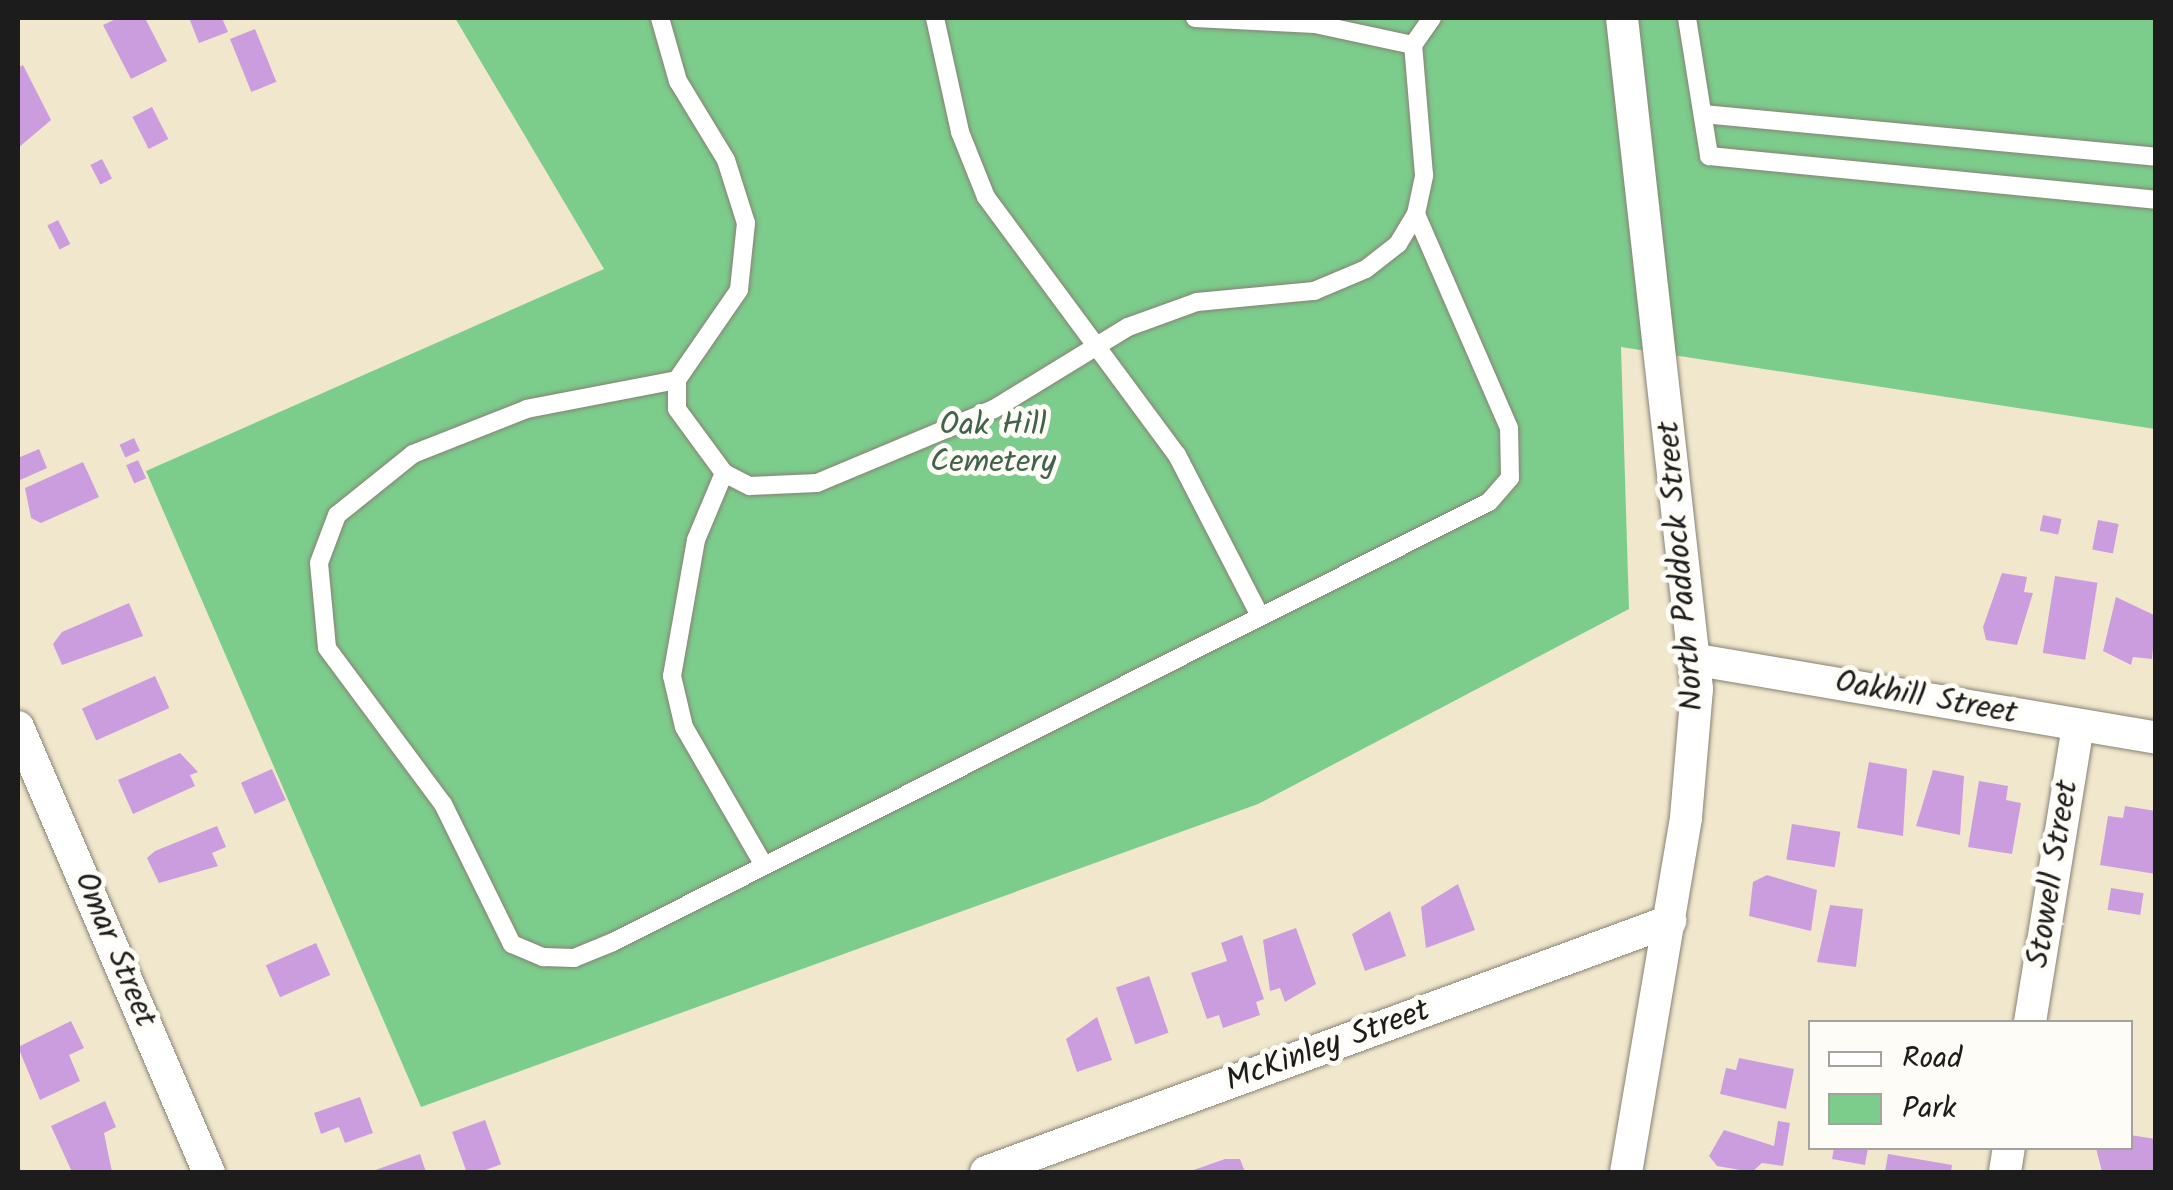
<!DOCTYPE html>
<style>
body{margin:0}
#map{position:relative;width:2173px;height:1190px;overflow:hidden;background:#f1e7cd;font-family:Kalam,sans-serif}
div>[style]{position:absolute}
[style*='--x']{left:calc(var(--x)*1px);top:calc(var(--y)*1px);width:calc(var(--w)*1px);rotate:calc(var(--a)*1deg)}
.green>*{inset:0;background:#7ccc8c}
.building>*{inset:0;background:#cc9dde;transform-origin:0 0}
.roads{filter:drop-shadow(0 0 2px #868274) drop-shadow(0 0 2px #868274)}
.service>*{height:18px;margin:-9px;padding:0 9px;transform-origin:9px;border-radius:9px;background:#fff}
.minor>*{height:32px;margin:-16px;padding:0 16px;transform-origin:16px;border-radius:16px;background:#fff}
span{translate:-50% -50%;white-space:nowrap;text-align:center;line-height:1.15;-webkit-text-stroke:10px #fdfcf7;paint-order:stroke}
.park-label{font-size:32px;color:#426249}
.street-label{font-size:32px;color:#1c1c1c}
.frame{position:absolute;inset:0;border:20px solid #1c1c1c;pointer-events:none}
.legend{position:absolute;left:1808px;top:1020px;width:325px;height:130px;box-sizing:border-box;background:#fdfcf7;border:2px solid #a3a29f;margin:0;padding:12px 18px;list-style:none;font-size:30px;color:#1c1c1c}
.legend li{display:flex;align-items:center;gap:20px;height:50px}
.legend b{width:50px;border:2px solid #a3a29f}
</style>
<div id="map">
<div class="green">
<i style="clip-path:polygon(455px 18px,2155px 18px,2155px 429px,1621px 347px,1629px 609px,1258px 804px,421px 1107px,146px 471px,604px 269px)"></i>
</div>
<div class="building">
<i style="clip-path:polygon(118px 18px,145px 18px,167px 61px,131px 79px,103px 25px)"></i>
<i style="clip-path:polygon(189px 18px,222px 18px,228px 32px,199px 43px)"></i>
<i style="left:255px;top:29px;width:57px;height:27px;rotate:68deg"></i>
<i style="clip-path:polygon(23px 65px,51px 120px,18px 148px,18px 68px)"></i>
<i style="left:152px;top:107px;width:36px;height:22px;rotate:63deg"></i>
<i style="left:102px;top:159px;width:22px;height:13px;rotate:63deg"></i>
<i style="left:58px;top:220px;width:27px;height:12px;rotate:63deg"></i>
<i style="left:134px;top:438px;width:14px;height:16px;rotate:65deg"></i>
<i style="clip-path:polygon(39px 449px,47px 468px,18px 481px,18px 458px)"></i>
<i style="left:138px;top:460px;width:20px;height:13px;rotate:66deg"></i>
<i style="clip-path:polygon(83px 462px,99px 497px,41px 523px,31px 518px,25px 488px)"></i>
<i style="left:2043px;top:515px;width:19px;height:16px;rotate:12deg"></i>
<i style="left:2098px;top:520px;width:21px;height:30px;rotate:11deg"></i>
<i style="clip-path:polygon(2002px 573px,2027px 577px,2024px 592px,2033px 593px,2017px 645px,1986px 640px,1983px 627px)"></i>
<i style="left:2055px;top:576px;width:43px;height:78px;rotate:9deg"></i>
<i style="clip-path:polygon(2116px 597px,2156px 616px,2152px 659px,2133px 657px,2131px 665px,2103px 651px)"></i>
<i style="clip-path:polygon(129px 603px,143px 636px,62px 665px,53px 644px,62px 632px)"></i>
<i style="left:155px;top:676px;width:35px;height:80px;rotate:66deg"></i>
<i style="clip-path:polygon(180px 753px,198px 772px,190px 775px,195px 786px,133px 814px,118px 780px)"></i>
<i style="clip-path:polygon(1869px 762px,1907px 769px,1903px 836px,1857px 828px)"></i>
<i style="left:272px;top:769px;width:34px;height:34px;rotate:66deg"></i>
<i style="clip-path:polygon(1933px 770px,1964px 776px,1960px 835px,1916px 826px)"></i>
<i style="clip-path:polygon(1979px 781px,2008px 786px,2006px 800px,2021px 803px,2012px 854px,1968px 847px)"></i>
<i style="clip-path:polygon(2125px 806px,2156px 811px,2156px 874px,2100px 865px,2108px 816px,2123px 818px)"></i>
<i style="left:1792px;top:824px;width:49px;height:36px;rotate:9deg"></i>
<i style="clip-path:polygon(217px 826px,226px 847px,212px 853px,218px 866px,159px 883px,147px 858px,155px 851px)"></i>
<i style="clip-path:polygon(1767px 875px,1817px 890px,1811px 931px,1749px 916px,1753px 882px)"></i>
<i style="clip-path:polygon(1458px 884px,1475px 930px,1426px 948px,1421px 907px)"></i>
<i style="left:2111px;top:888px;width:33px;height:22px;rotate:9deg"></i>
<i style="clip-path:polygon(1830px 905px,1863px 909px,1856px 967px,1817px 962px)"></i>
<i style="clip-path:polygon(1390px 911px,1406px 956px,1365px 971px,1352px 934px)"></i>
<i style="clip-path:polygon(1296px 928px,1316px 984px,1285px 1002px,1280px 988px,1270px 991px,1263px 940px)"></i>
<i style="clip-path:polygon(1242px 935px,1264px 999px,1256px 1002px,1260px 1015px,1223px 1028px,1219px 1015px,1207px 1019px,1191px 973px,1227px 961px,1221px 943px)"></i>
<i style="left:316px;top:943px;width:35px;height:55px;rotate:66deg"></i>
<i style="left:1149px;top:976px;width:60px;height:35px;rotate:71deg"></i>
<i style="clip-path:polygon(1097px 1017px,1112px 1060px,1077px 1072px,1066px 1039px)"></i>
<i style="clip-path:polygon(71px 1021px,84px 1048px,69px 1055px,80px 1081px,40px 1100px,18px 1047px)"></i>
<i style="clip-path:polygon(1739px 1058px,1794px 1069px,1786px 1109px,1720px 1094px,1726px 1068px,1736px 1070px)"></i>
<i style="clip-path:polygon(360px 1097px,373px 1133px,345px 1143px,339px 1127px,321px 1134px,314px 1113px)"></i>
<i style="clip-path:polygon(105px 1101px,116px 1127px,104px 1133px,112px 1172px,72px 1172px,51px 1126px)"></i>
<i style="left:485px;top:1120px;width:47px;height:35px;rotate:70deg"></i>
<i style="clip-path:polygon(1778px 1121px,1790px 1123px,1783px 1166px,1762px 1163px,1752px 1172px,1717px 1166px,1709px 1156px,1724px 1130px,1774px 1146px)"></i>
<i style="clip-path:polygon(2130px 1135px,2156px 1139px,2156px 1172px,2102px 1172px,2096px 1148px,2130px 1148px)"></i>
<i style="clip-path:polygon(1834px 1148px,1868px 1148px,1865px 1165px,1832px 1159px)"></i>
<i style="clip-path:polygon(420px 1154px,426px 1172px,370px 1172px)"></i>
<i style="clip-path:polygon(1888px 1154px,1952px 1165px,1951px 1172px,1885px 1172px)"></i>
<i style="clip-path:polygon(1225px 1159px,1240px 1159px,1245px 1172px,1188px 1172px)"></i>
</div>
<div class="roads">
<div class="service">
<i style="--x:660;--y:18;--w:66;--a:74.1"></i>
<i style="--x:678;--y:81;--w:92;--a:58.7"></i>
<i style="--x:726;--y:160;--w:66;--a:72.4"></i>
<i style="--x:746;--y:223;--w:67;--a:96"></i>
<i style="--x:739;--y:290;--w:109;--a:124.6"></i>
<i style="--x:677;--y:380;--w:29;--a:90"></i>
<i style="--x:677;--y:409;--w:79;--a:53.7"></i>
<i style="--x:724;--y:473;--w:29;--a:27"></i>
<i style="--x:750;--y:486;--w:67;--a:-2.6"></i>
<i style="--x:817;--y:483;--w:192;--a:-22.7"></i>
<i style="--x:994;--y:409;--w:157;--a:-31.5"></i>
<i style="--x:1128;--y:327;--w:73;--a:-19.9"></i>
<i style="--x:1197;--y:302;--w:118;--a:-5.4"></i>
<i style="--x:1314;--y:291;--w:56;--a:-22.9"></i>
<i style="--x:1366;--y:269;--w:41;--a:-38"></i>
<i style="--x:1398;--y:244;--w:35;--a:-59"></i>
<i style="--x:1416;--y:214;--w:40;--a:-78"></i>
<i style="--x:1424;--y:175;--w:130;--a:-94.8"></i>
<i style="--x:1413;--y:45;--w:33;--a:-55"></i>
<i style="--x:935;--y:18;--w:117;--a:77.6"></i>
<i style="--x:960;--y:132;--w:70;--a:68.2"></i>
<i style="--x:986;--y:197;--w:321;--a:53.5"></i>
<i style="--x:1177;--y:455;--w:181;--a:62.7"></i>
<i style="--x:1195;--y:18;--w:120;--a:2.9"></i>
<i style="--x:1315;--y:24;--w:100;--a:12.1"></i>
<i style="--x:1687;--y:18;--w:140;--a:80.9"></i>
<i style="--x:1709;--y:156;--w:449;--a:5.6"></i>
<i style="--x:1703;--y:114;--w:455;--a:5.4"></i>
<i style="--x:677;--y:380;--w:153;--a:169.1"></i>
<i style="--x:527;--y:409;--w:123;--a:158.5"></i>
<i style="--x:413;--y:454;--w:97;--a:141.2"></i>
<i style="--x:337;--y:515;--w:51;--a:110.6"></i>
<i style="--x:319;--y:563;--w:85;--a:84.6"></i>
<i style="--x:327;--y:648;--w:194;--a:53.4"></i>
<i style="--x:443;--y:804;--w:156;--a:63.8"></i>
<i style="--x:512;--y:944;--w:34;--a:23"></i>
<i style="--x:543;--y:957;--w:31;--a:2"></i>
<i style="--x:574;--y:958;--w:42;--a:-22.3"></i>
<i style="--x:613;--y:942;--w:980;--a:-26.67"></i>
<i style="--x:1489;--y:502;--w:32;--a:-49"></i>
<i style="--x:1510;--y:478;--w:50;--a:-91.1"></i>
<i style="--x:1509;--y:428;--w:233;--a:-113.5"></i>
<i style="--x:724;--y:473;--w:73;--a:112.7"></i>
<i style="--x:696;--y:540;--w:138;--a:100"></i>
<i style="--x:672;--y:676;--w:52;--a:76.8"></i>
<i style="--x:684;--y:727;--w:156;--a:60"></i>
</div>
<div class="minor">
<i style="--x:1622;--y:18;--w:675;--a:83.62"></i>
<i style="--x:1697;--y:689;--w:129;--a:94.9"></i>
<i style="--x:1686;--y:818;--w:359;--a:99.6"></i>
<i style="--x:1697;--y:660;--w:466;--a:9.6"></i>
<i style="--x:18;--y:727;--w:484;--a:66.8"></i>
<i style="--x:2030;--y:1022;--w:301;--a:-80.8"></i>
<i style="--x:986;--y:1172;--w:729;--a:-20.15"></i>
<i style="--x:2005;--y:1172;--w:24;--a:-81"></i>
</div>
</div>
<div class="park-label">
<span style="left:993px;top:445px">Oak Hill<br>Cemetery</span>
</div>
<div class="street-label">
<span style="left:1682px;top:566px;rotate:-95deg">North Paddock Street</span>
<span style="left:1926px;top:699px;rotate:10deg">Oakhill Street</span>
<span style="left:2054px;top:874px;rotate:-81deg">Stowell Street</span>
<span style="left:114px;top:950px;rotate:67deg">Omar Street</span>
<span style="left:1328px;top:1047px;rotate:-20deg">McKinley Street</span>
</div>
<div class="frame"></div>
<ul class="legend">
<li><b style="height:12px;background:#fff"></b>Road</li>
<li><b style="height:28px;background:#7ccc8c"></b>Park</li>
</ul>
</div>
